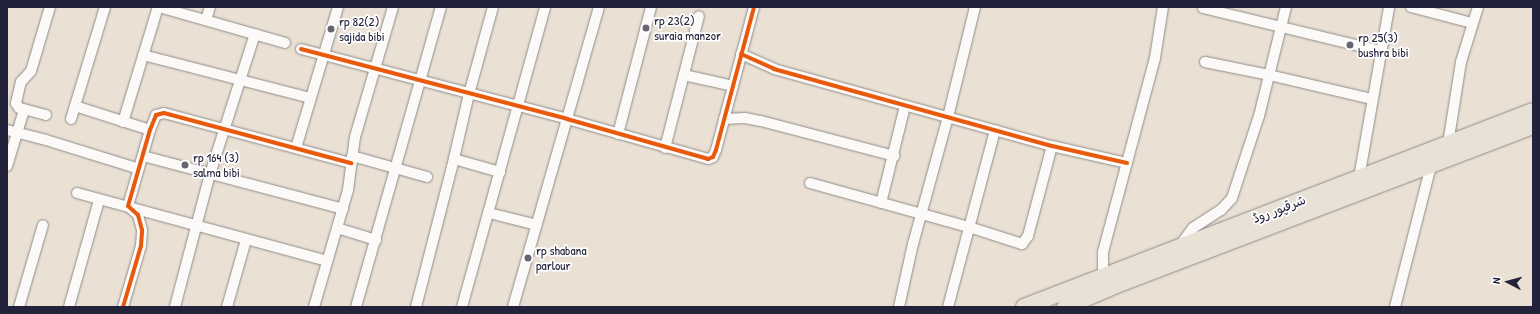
<!DOCTYPE html>
<meta charset="utf-8">
<style>
body{margin:0}
#map{position:relative;width:1540px;height:314px;overflow:hidden;background:#eae1d4;font-family:"Patrick Hand","Playpen Sans Arabic",sans-serif}
div>[style]{position:absolute}
[style*='--x']{left:calc(var(--x)*1px);top:calc(var(--y)*1px);width:calc(var(--w)*1px);rotate:calc(var(--a)*1deg)}
.roads{filter:drop-shadow(0 0 1px #908b88) drop-shadow(0 0 1px #908b88)}
.street>*{height:10px;margin:-5px;padding:0 5px;transform-origin:5px;border-radius:5px;background:#fcfaf9}
.primary>*{height:16px;margin:-8px;padding:0 8px;transform-origin:8px;border-radius:8px;background:#e8e1d5}
.cycleway>*{height:4px;margin:-2px;padding:0 2px;transform-origin:2px;border-radius:2px;background:#e8590c}
.dots>*{width:11px;height:11px;translate:-50% -50%;box-sizing:border-box;border:2px solid #fff;border-radius:50%}
span{translate:-50% -50%;white-space:nowrap;text-align:center;line-height:1.15;-webkit-text-stroke:3.5px #fff;paint-order:stroke}
.poi-label{font-size:13px;color:#22223b}
.left{translate:0 -50%;text-align:left}
.street-label{font-size:13px;color:#22223b}
.frame{position:absolute;inset:0;border:8px solid #22223b;pointer-events:none}
.north{position:absolute;left:1488px;top:262px;width:40px;height:40px;-webkit-text-stroke:3px #fff;paint-order:stroke;rotate:276deg;font-size:11px;font-weight:700;line-height:16px;text-align:center;color:#22223b}
.north::after{content:'';display:block;margin:auto;width:14px;height:18px;background:#22223b;clip-path:polygon(50% 0,100% 100%,50% 72%,0 100%)}
</style>
<div id="map">
<div class="roads">
<div class="street">
<i style="--x:159;--y:7;--w:131;--a:15.9"></i>
<i style="--x:1411;--y:7;--w:63;--a:14.7"></i>
<i style="--x:1203;--y:8;--w:183;--a:13.6"></i>
<i style="--x:206;--y:20;--w:14;--a:-73"></i>
<i style="--x:301;--y:49;--w:275;--a:14.7"></i>
<i style="--x:567;--y:119;--w:147;--a:15.8"></i>
<i style="--x:708;--y:159;--w:5;--a:-22"></i>
<i style="--x:713;--y:157;--w:8;--a:-67"></i>
<i style="--x:716;--y:150;--w:148;--a:-75.1"></i>
<i style="--x:741;--y:54;--w:36;--a:24"></i>
<i style="--x:774;--y:69;--w:288;--a:15.5"></i>
<i style="--x:1052;--y:146;--w:77;--a:12.8"></i>
<i style="--x:143;--y:55;--w:173;--a:14.4"></i>
<i style="--x:1205;--y:62;--w:65;--a:11.5"></i>
<i style="--x:1269;--y:75;--w:106;--a:13.1"></i>
<i style="--x:684;--y:75;--w:50;--a:12.7"></i>
<i style="--x:75;--y:106;--w:79;--a:17.7"></i>
<i style="--x:46;--y:115;--w:28;--a:-165"></i>
<i style="--x:19;--y:108;--w:6;--a:-121"></i>
<i style="--x:16;--y:103;--w:22;--a:-77"></i>
<i style="--x:21;--y:82;--w:15;--a:-48"></i>
<i style="--x:31;--y:71;--w:67;--a:-73.5"></i>
<i style="--x:71;--y:119;--w:117;--a:-73.1"></i>
<i style="--x:724;--y:119;--w:21;--a:-3"></i>
<i style="--x:745;--y:118;--w:16;--a:11"></i>
<i style="--x:761;--y:121;--w:138;--a:14.7"></i>
<i style="--x:123;--y:122;--w:120;--a:-73.1"></i>
<i style="--x:7;--y:130;--w:40;--a:14.4"></i>
<i style="--x:46;--y:140;--w:97;--a:17.3"></i>
<i style="--x:618;--y:134;--w:131;--a:-75.4"></i>
<i style="--x:1448;--y:144;--w:83;--a:-81"></i>
<i style="--x:1461;--y:62;--w:58;--a:-72.8"></i>
<i style="--x:296;--y:148;--w:147;--a:-73.4"></i>
<i style="--x:665;--y:148;--w:136;--a:-75.6"></i>
<i style="--x:143;--y:156;--w:207;--a:14.8"></i>
<i style="--x:352;--y:156;--w:78;--a:15.6"></i>
<i style="--x:454;--y:159;--w:48;--a:15.8"></i>
<i style="--x:7;--y:166;--w:59;--a:-73.1"></i>
<i style="--x:1359;--y:178;--w:174;--a:-80"></i>
<i style="--x:810;--y:183;--w:165;--a:15.5"></i>
<i style="--x:969;--y:227;--w:56;--a:17.8"></i>
<i style="--x:1022;--y:244;--w:10;--a:-53"></i>
<i style="--x:1028;--y:236;--w:93;--a:-75.1"></i>
<i style="--x:77;--y:193;--w:259;--a:15.2"></i>
<i style="--x:881;--y:203;--w:100;--a:-76.1"></i>
<i style="--x:489;--y:213;--w:49;--a:14"></i>
<i style="--x:337;--y:228;--w:41;--a:17.1"></i>
<i style="--x:1179;--y:247;--w:24;--a:-54"></i>
<i style="--x:1193;--y:228;--w:33;--a:-33"></i>
<i style="--x:1221;--y:210;--w:16;--a:-47"></i>
<i style="--x:1232;--y:198;--w:86;--a:-71.8"></i>
<i style="--x:1259;--y:116;--w:112;--a:-76.1"></i>
<i style="--x:1103;--y:276;--w:24;--a:-90"></i>
<i style="--x:1103;--y:252;--w:201;--a:-75"></i>
<i style="--x:1155;--y:58;--w:52;--a:-81.1"></i>
<i style="--x:19;--y:307;--w:85;--a:-73.7"></i>
<i style="--x:69;--y:307;--w:111;--a:-74.3"></i>
<i style="--x:123;--y:307;--w:64;--a:-73.6"></i>
<i style="--x:141;--y:246;--w:16;--a:-86"></i>
<i style="--x:142;--y:230;--w:16;--a:-105"></i>
<i style="--x:138;--y:215;--w:13;--a:-138"></i>
<i style="--x:128;--y:206;--w:79;--a:-73.9"></i>
<i style="--x:150;--y:130;--w:16;--a:-68"></i>
<i style="--x:156;--y:115;--w:8;--a:-14"></i>
<i style="--x:164;--y:113;--w:194;--a:15"></i>
<i style="--x:175;--y:307;--w:138;--a:-75.3"></i>
<i style="--x:210;--y:174;--w:147;--a:-72.2"></i>
<i style="--x:227;--y:307;--w:70;--a:-74.2"></i>
<i style="--x:314;--y:307;--w:122;--a:-73.8"></i>
<i style="--x:348;--y:190;--w:53;--a:-82.5"></i>
<i style="--x:355;--y:137;--w:135;--a:-73.7"></i>
<i style="--x:356;--y:307;--w:312;--a:-74.2"></i>
<i style="--x:416;--y:307;--w:145;--a:-75.6"></i>
<i style="--x:452;--y:167;--w:75;--a:-76.9"></i>
<i style="--x:469;--y:94;--w:90;--a:-74.6"></i>
<i style="--x:462;--y:307;--w:311;--a:-74.5"></i>
<i style="--x:513;--y:307;--w:312;--a:-74"></i>
<i style="--x:899;--y:307;--w:65;--a:-77.5"></i>
<i style="--x:913;--y:244;--w:132;--a:-74.6"></i>
<i style="--x:948;--y:117;--w:113;--a:-76.2"></i>
<i style="--x:948;--y:307;--w:183;--a:-75.1"></i>
<i style="--x:1395;--y:307;--w:146;--a:-75.7"></i>
</div>
<div class="primary">
<i style="--x:1024;--y:307;--w:545;--a:-21.06"></i>
<i style="--x:1065;--y:307;--w:64;--a:-23"></i>
<i style="--x:1124;--y:282;--w:438;--a:-20.9"></i>
</div>
</div>
<div class="cycleway">
<i style="--x:301;--y:49;--w:275;--a:14.7"></i>
<i style="--x:567;--y:119;--w:147;--a:15.8"></i>
<i style="--x:708;--y:159;--w:5;--a:-22"></i>
<i style="--x:713;--y:157;--w:8;--a:-67"></i>
<i style="--x:716;--y:150;--w:148;--a:-75.1"></i>
<i style="--x:741;--y:54;--w:36;--a:24"></i>
<i style="--x:774;--y:69;--w:288;--a:15.5"></i>
<i style="--x:1052;--y:146;--w:77;--a:12.8"></i>
<i style="--x:123;--y:307;--w:64;--a:-73.6"></i>
<i style="--x:141;--y:246;--w:16;--a:-86"></i>
<i style="--x:142;--y:230;--w:16;--a:-105"></i>
<i style="--x:138;--y:215;--w:13;--a:-138"></i>
<i style="--x:128;--y:206;--w:79;--a:-73.9"></i>
<i style="--x:150;--y:130;--w:16;--a:-68"></i>
<i style="--x:156;--y:115;--w:8;--a:-14"></i>
<i style="--x:164;--y:113;--w:194;--a:15"></i>
</div>
<div class="dots">
<i style="left:646px;top:28px;background:#686571"></i>
<i style="left:331px;top:29px;background:#686571"></i>
<i style="left:1350px;top:45px;background:#686571"></i>
<i style="left:185px;top:165px;background:#686571"></i>
<i style="left:528px;top:258px;background:#686571"></i>
</div>
<div class="poi-label">
<span class="left" style="left:654px;top:28px">rp 23(2)<br>suraia manzor</span>
<span class="left" style="left:339px;top:29px">rp 82(2)<br>sajida bibi</span>
<span class="left" style="left:1358px;top:45px">rp 25(3)<br>bushra bibi</span>
<span class="left" style="left:193px;top:165px">rp 164 (3)<br>salma bibi</span>
<span class="left" style="left:536px;top:258px">rp shabana<br>parlour</span>
</div>
<div class="street-label">
<span style="left:1279px;top:209px;rotate:-21deg">شرقپور روڈ</span>
</div>
<div class="frame"></div>
<div class="north">N</div>
</div>
